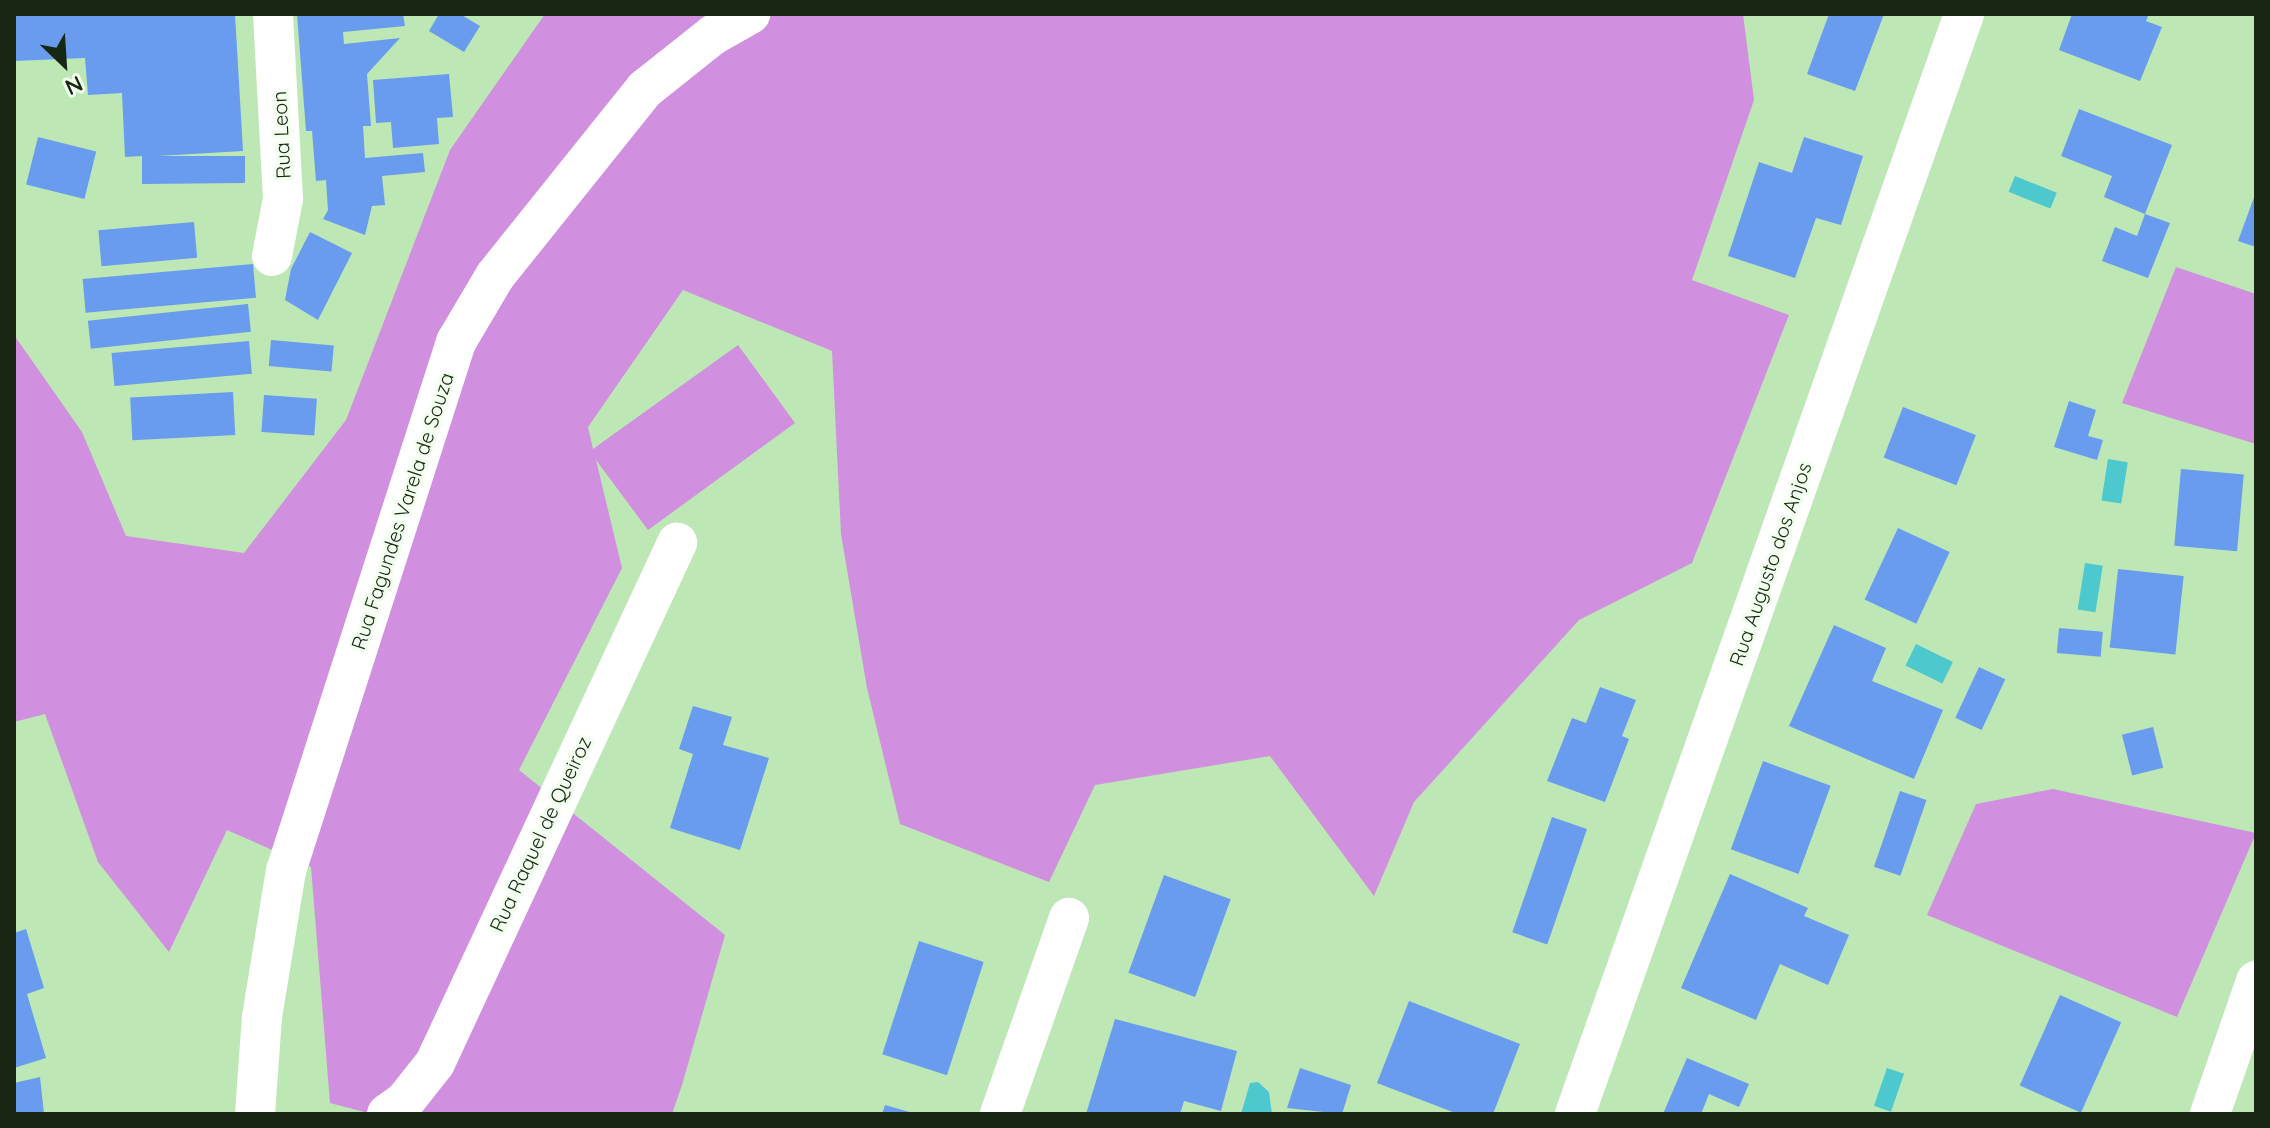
<!DOCTYPE html>
<style>
body{margin:0}
#map{position:relative;width:2270px;height:1128px;overflow:hidden;background:#bde7b4;font-family:Quicksand,sans-serif}
div>[style]{position:absolute}
[style*='--x']{left:calc(var(--x)*1px);top:calc(var(--y)*1px);width:calc(var(--w)*1px);rotate:calc(var(--a)*1deg)}
.green>*{inset:0;background:#d090df}
.water>*{inset:0;background:#4dc8ce;transform-origin:0 0}
.building>*{inset:0;background:#699cef;transform-origin:0 0}
.minor>*{height:40px;margin:-20px;padding:0 20px;transform-origin:20px;border-radius:20px;background:#fff}
span{translate:-50% -50%;white-space:nowrap;text-align:center;line-height:1.15;-webkit-text-stroke:7px #f2ffef;paint-order:stroke}
.street-label{font-size:20px;color:#172713}
.frame{position:absolute;inset:0;border:16px solid #172713;pointer-events:none}
.north{position:absolute;left:24px;top:24px;width:80px;height:80px;-webkit-text-stroke:6px #f2ffef;paint-order:stroke;rotate:155deg;font-size:22px;font-weight:700;line-height:32px;text-align:center;color:#172713}
.north::after{content:'';display:block;margin:auto;width:28px;height:36px;background:#172713;clip-path:polygon(50% 0,100% 100%,50% 72%,0 100%)}
</style>
<div id="map">
<div class="green">
<i style="clip-path:polygon(545px 14px,1743px 14px,1754px 100px,1692px 280px,1789px 315px,1692px 563px,1579px 620px,1414px 802px,1374px 896px,1270px 756px,1095px 785px,1049px 882px,900px 824px,867px 688px,841px 534px,832px 351px,683px 290px,588px 427px,593px 449px,738px 345px,795px 423px,648px 530px,596px 460px,622px 568px,519px 770px,725px 935px,682px 1085px,672px 1114px,372px 1114px,330px 1103px,311px 867px,227px 830px,169px 952px,98px 862px,45px 714px,14px 722px,14px 335px,82px 432px,126px 536px,244px 553px,346px 420px,450px 150px)"></i>
<i style="clip-path:polygon(2176px 267px,2256px 294px,2256px 444px,2122px 403px)"></i>
<i style="clip-path:polygon(2053px 789px,2256px 833px,2177px 1017px,1927px 915px,1976px 804px)"></i>
</div>
<div class="water">
<i style="left:2015px;top:176px;width:45px;height:17px;rotate:22deg"></i>
<i style="left:2108px;top:459px;width:20px;height:42px;rotate:9deg"></i>
<i style="left:2085px;top:563px;width:18px;height:47px;rotate:9deg"></i>
<i style="left:1916px;top:644px;width:41px;height:24px;rotate:26deg"></i>
<i style="left:1887px;top:1068px;width:18px;height:40px;rotate:19deg"></i>
<i style="clip-path:polygon(1258px 1082px,1269px 1092px,1272px 1114px,1241px 1114px,1250px 1083px)"></i>
</div>
<div class="building">
<i style="clip-path:polygon(14px 14px,235px 14px,243px 151px,158px 156px,245px 156px,245px 183px,142px 184px,142px 156px,125px 157px,122px 93px,88px 95px,85px 58px,14px 61px)"></i>
<i style="clip-path:polygon(297px 14px,403px 14px,405px 26px,343px 32px,344px 44px,400px 38px,367px 74px,371px 126px,363px 126px,365px 158px,423px 153px,425px 172px,382px 176px,385px 205px,372px 206px,365px 235px,323px 219px,328px 210px,326px 180px,316px 181px,312px 131px,306px 131px)"></i>
<i style="clip-path:polygon(439px 14px,460px 14px,480px 26px,464px 52px,429px 31px)"></i>
<i style="clip-path:polygon(1829px 14px,1884px 14px,1855px 91px,1807px 74px)"></i>
<i style="clip-path:polygon(2072px 14px,2149px 14px,2146px 21px,2162px 27px,2140px 81px,2059px 50px)"></i>
<i style="clip-path:polygon(449px 74px,453px 117px,437px 118px,439px 144px,393px 148px,391px 122px,376px 123px,373px 80px)"></i>
<i style="clip-path:polygon(2079px 109px,2172px 145px,2145px 214px,2104px 197px,2112px 176px,2061px 156px)"></i>
<i style="left:38px;top:137px;width:60px;height:49px;rotate:14deg"></i>
<i style="clip-path:polygon(1804px 137px,1863px 156px,1841px 225px,1816px 218px,1795px 278px,1728px 256px,1759px 162px,1792px 173px)"></i>
<i style="clip-path:polygon(2256px 192px,2256px 247px,2238px 241px)"></i>
<i style="clip-path:polygon(2145px 214px,2170px 223px,2148px 278px,2102px 261px,2115px 227px,2137px 236px)"></i>
<i style="left:194px;top:222px;width:36px;height:96px;rotate:85deg"></i>
<i style="clip-path:polygon(310px 232px,352px 253px,318px 320px,285px 300px,291px 269px)"></i>
<i style="left:253px;top:264px;width:34px;height:171px;rotate:85deg"></i>
<i style="left:248px;top:304px;width:28px;height:161px;rotate:84deg"></i>
<i style="left:271px;top:340px;width:63px;height:26px;rotate:5deg"></i>
<i style="left:249px;top:341px;width:33px;height:138px;rotate:85deg"></i>
<i style="left:233px;top:392px;width:43px;height:103px;rotate:87deg"></i>
<i style="left:264px;top:395px;width:53px;height:37px;rotate:4deg"></i>
<i style="clip-path:polygon(2069px 401px,2096px 410px,2088px 436px,2103px 440px,2097px 460px,2054px 447px)"></i>
<i style="left:1903px;top:407px;width:78px;height:54px;rotate:21deg"></i>
<i style="left:2181px;top:469px;width:63px;height:77px;rotate:5deg"></i>
<i style="left:1898px;top:528px;width:57px;height:79px;rotate:25deg"></i>
<i style="left:2118px;top:569px;width:66px;height:79px;rotate:6deg"></i>
<i style="clip-path:polygon(1834px 625px,1886px 648px,1872px 681px,1943px 710px,1914px 779px,1789px 726px)"></i>
<i style="left:2059px;top:628px;width:44px;height:25px;rotate:5deg"></i>
<i style="left:1979px;top:667px;width:29px;height:56px;rotate:25deg"></i>
<i style="clip-path:polygon(1600px 687px,1636px 700px,1622px 736px,1629px 739px,1605px 802px,1547px 781px,1572px 718px,1586px 723px)"></i>
<i style="clip-path:polygon(693px 706px,732px 717px,723px 745px,769px 758px,740px 850px,670px 828px,693px 754px,679px 749px)"></i>
<i style="left:2153px;top:727px;width:42px;height:32px;rotate:76deg"></i>
<i style="left:1763px;top:761px;width:72px;height:94px;rotate:20deg"></i>
<i style="left:1900px;top:791px;width:28px;height:80px;rotate:19deg"></i>
<i style="left:1552px;top:817px;width:37px;height:122px;rotate:19deg"></i>
<i style="clip-path:polygon(1730px 874px,1808px 908px,1804px 916px,1849px 935px,1828px 985px,1780px 964px,1756px 1020px,1681px 988px)"></i>
<i style="left:1164px;top:875px;width:71px;height:104px;rotate:20deg"></i>
<i style="clip-path:polygon(26px 929px,44px 988px,27px 994px,46px 1058px,14px 1068px,14px 933px)"></i>
<i style="left:919px;top:941px;width:68px;height:119px;rotate:18deg"></i>
<i style="left:2060px;top:995px;width:67px;height:99px;rotate:24deg"></i>
<i style="clip-path:polygon(1409px 1001px,1520px 1044px,1493px 1114px,1458px 1114px,1377px 1083px)"></i>
<i style="clip-path:polygon(1115px 1019px,1237px 1051px,1221px 1111px,1184px 1101px,1180px 1114px,1086px 1114px)"></i>
<i style="clip-path:polygon(1687px 1058px,1749px 1084px,1739px 1107px,1709px 1094px,1701px 1114px,1663px 1114px)"></i>
<i style="clip-path:polygon(1300px 1068px,1351px 1085px,1342px 1114px,1287px 1108px)"></i>
<i style="clip-path:polygon(40px 1077px,44px 1114px,14px 1114px,14px 1083px)"></i>
<i style="clip-path:polygon(885px 1105px,913px 1113px,912px 1114px,882px 1114px)"></i>
</div>
<div class="minor">
<i style="--x:272;--y:256;--w:58;--a:-79.1"></i>
<i style="--x:283;--y:199;--w:185;--a:-93.1"></i>
<i style="--x:255;--y:1114;--w:97;--a:-85.9"></i>
<i style="--x:262;--y:1017;--w:148;--a:-80.7"></i>
<i style="--x:286;--y:871;--w:556;--a:-72.18"></i>
<i style="--x:456;--y:342;--w:77;--a:-59.4"></i>
<i style="--x:495;--y:276;--w:240;--a:-51.3"></i>
<i style="--x:645;--y:89;--w:87;--a:-38.5"></i>
<i style="--x:713;--y:35;--w:43;--a:-29.6"></i>
<i style="--x:387;--y:1114;--w:22;--a:-36"></i>
<i style="--x:405;--y:1101;--w:48;--a:-51.7"></i>
<i style="--x:435;--y:1063;--w:574;--a:-65.04"></i>
<i style="--x:1000;--y:1114;--w:208;--a:-70.6"></i>
<i style="--x:1575;--y:1114;--w:1167;--a:-70.52"></i>
<i style="--x:2210;--y:1114;--w:141;--a:-70.9"></i>
</div>
<div class="street-label">
<span style="left:281px;top:135px;rotate:-93deg">Rua Leon</span>
<span style="left:402px;top:511px;rotate:-72deg">Rua Fagundes Varela de Souza</span>
<span style="left:1770px;top:564px;rotate:-71deg">Rua Augusto dos Anjos</span>
<span style="left:540px;top:834px;rotate:-65deg">Rua Raquel de Queiroz</span>
</div>
<div class="frame"></div>
<div class="north">N</div>
</div>
